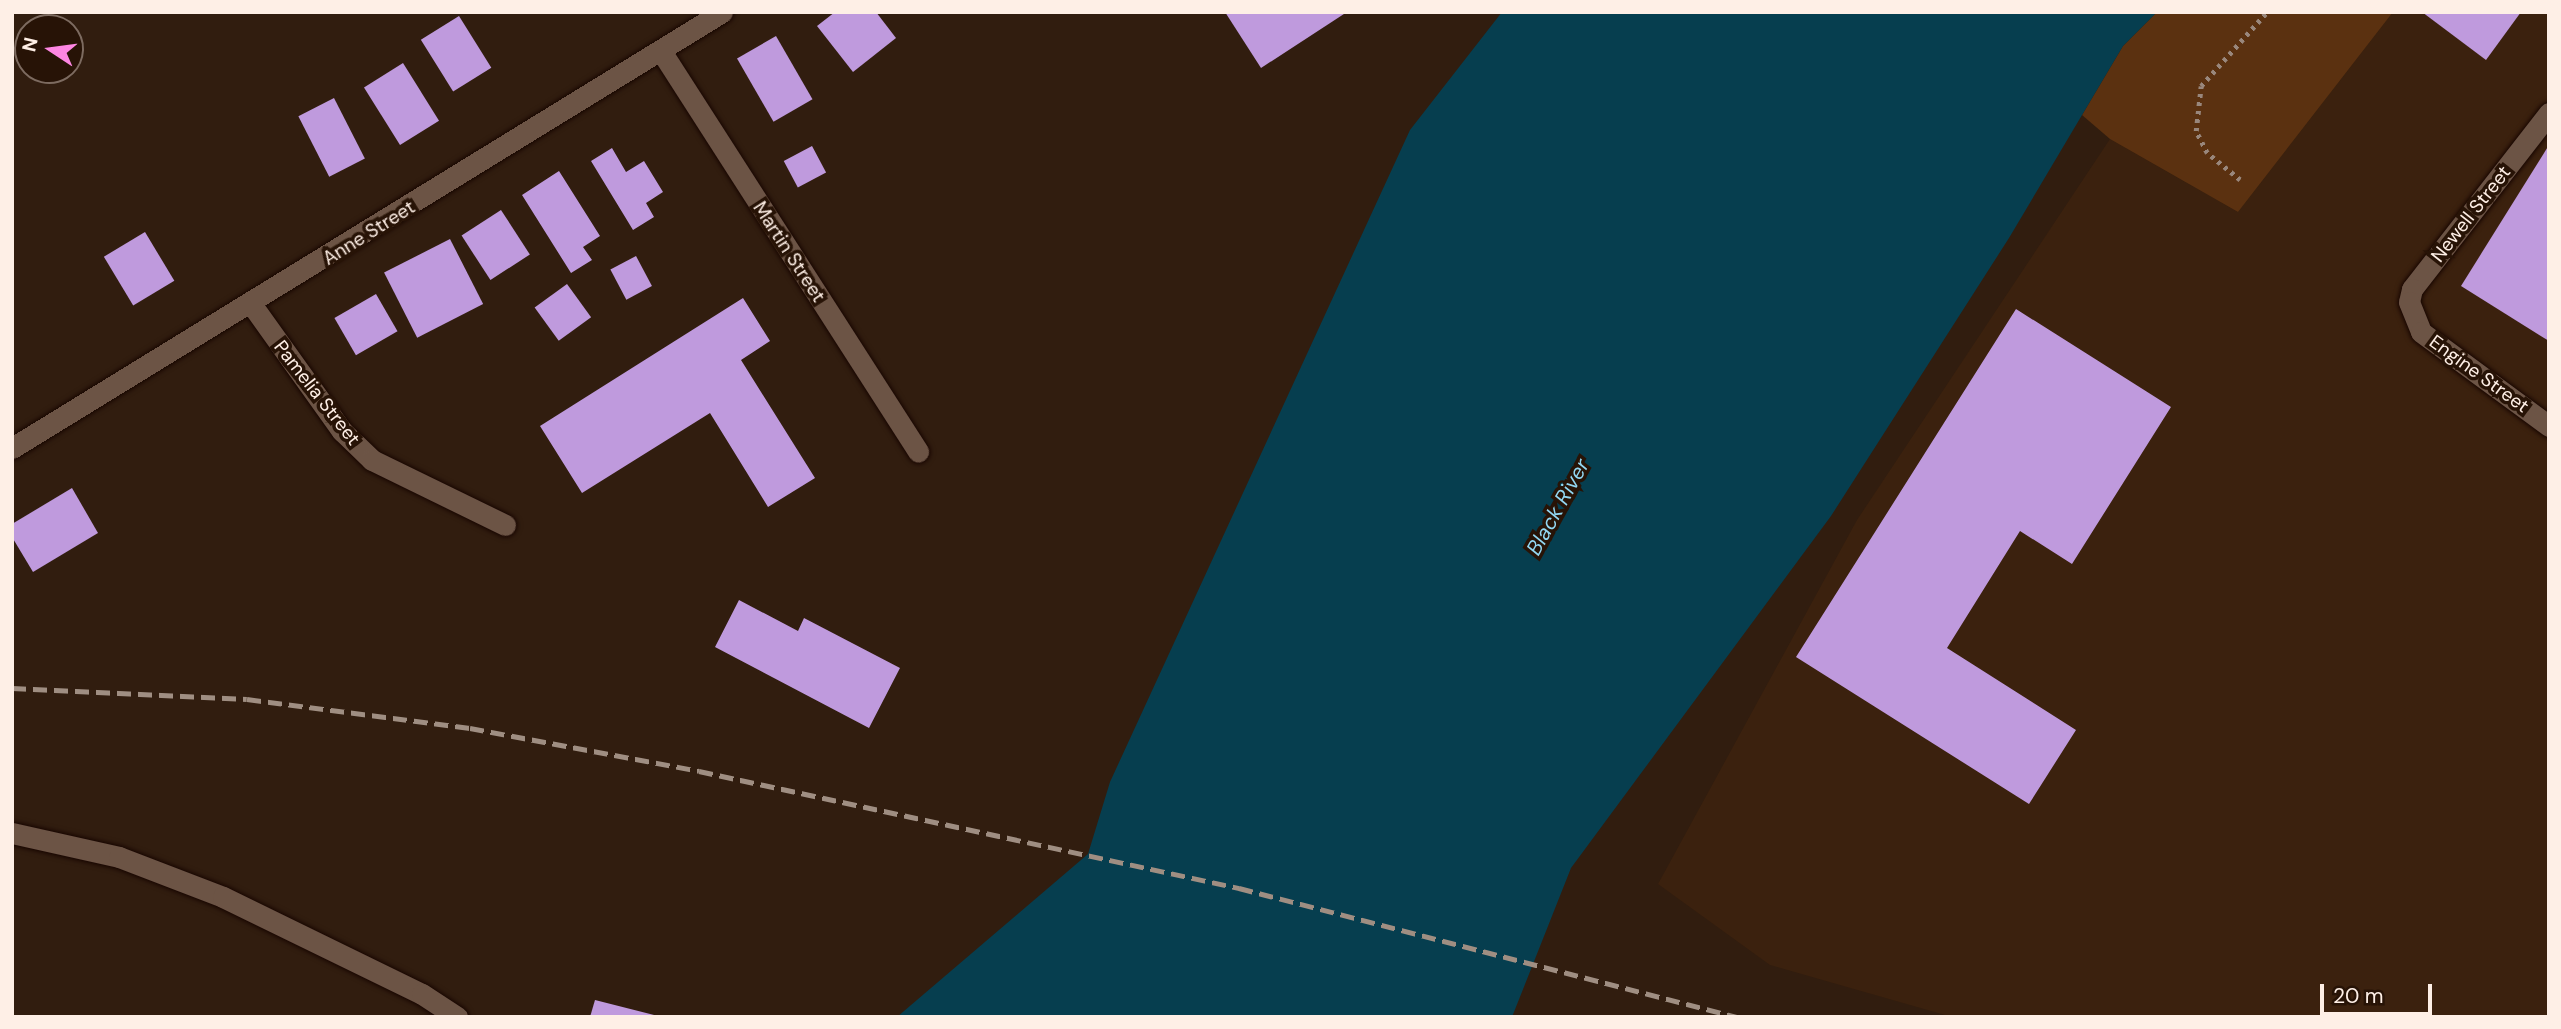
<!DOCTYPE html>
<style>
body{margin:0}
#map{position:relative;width:2561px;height:1029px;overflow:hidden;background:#311d0f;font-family:"DM Sans",sans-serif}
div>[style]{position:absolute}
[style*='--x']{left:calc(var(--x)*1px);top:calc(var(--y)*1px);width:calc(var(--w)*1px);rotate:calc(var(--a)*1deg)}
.built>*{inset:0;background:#3b210e}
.green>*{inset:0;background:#5b3110}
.water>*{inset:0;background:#063e4f}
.building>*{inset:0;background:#bf9add;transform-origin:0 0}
.path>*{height:4.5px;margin-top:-2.25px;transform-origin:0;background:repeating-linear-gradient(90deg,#99877c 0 3.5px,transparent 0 8.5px)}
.roads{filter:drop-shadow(0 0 2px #180600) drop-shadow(0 0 2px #180600)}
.street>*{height:21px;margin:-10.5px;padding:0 10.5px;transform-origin:10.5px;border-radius:10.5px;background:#6c5445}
.rail>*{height:5px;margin-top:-2.5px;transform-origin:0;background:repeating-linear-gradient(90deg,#9f8e82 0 14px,transparent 0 21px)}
span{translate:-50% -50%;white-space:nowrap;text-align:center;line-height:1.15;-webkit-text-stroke:7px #271306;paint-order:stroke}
.street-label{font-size:19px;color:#feefe6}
.water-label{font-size:21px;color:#92d7f2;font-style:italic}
.frame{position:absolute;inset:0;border:14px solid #feefe6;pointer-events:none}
.north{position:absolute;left:14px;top:14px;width:70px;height:70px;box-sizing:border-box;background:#271306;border:2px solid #7d6b60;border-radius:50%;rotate:283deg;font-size:19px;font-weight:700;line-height:28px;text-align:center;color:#feefe6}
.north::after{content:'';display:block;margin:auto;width:24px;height:32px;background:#fd86e2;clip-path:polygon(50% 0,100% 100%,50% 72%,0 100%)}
.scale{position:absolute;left:2320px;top:984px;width:112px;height:32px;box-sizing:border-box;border:4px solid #feefe6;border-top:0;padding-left:9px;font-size:21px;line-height:24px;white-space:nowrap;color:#feefe6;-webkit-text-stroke:5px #271306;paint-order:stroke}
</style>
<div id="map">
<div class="built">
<i style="clip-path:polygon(2393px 12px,2549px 12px,2549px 1017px,1952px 1017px,1770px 965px,1658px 884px,1857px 520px,2110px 139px,2238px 212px)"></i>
</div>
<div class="green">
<i style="clip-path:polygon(2157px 12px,2393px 12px,2238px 212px,2110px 139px,2082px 115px,2123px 46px)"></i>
</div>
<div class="water">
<i style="clip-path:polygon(1502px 12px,2157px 12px,2123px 46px,2009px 238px,1831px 516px,1571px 868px,1512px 1017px,897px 1017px,1088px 854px,1110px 782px,1410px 130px)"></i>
</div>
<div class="building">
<i style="clip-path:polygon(835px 12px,876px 12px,896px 38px,853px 72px,817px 26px)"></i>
<i style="clip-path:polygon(1225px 12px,1347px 12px,1261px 68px)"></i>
<i style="clip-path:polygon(2422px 12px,2521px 12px,2486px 60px)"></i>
<i style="left:459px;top:16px;width:61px;height:45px;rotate:58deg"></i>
<i style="left:776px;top:36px;width:73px;height:45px;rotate:60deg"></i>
<i style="left:403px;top:63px;width:68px;height:46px;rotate:58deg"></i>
<i style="left:334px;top:98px;width:68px;height:40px;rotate:63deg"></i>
<i style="clip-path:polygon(2549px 145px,2549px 341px,2461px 286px)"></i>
<i style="left:812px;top:146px;width:30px;height:32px;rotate:62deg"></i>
<i style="clip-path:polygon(612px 148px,626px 172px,644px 161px,663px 192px,646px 203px,654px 217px,633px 230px,591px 161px)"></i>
<i style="clip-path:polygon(559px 171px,600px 236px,583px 247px,592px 260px,571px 273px,522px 195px)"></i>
<i style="left:501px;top:210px;width:53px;height:47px;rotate:57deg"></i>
<i style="left:145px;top:232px;width:57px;height:48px;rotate:59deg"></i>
<i style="left:450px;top:239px;width:73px;height:74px;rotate:63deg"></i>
<i style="left:636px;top:256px;width:34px;height:29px;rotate:62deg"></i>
<i style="left:567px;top:284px;width:41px;height:40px;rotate:54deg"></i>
<i style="left:376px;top:294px;width:43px;height:48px;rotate:60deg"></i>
<i style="clip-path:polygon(743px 298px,770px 341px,741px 360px,815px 478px,768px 507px,710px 413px,582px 493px,540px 426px)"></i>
<i style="clip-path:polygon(2016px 309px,2171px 407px,2072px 564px,2020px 531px,1947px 648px,2076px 730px,2029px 804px,1796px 657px)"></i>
<i style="clip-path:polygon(72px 488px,98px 533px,33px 572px,12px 537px,12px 524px)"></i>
<i style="clip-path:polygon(739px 600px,798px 631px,804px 618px,900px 668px,869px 728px,715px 647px)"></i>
<i style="clip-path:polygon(595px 1000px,658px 1016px,658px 1017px,590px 1017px)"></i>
</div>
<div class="path">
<i style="--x:2240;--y:180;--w:43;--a:-140.7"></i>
<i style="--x:2207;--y:153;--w:25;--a:-117"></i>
<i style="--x:2196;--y:131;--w:45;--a:-83.7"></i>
<i style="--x:2201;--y:86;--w:99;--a:-48.3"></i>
</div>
<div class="roads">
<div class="street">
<i style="--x:661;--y:51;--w:476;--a:57.3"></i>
<i style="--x:2549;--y:113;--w:223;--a:127.9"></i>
<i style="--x:2412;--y:289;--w:13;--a:103"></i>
<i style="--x:2409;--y:302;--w:32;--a:68"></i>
<i style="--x:2421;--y:332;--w:159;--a:36.3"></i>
<i style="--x:252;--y:305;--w:155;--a:54.5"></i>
<i style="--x:342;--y:431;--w:42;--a:44"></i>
<i style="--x:372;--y:460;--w:148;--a:26"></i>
<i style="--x:12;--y:448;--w:833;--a:-31.55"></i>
<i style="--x:12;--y:833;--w:110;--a:12.6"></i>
<i style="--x:119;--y:857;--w:111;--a:21"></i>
<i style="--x:223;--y:897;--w:221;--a:26"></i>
<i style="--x:422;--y:994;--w:42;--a:33.3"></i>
</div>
</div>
<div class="rail">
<i style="--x:12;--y:688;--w:235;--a:2.7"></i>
<i style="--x:247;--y:699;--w:225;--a:7.4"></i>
<i style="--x:470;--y:728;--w:233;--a:10.6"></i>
<i style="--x:699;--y:771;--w:553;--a:12.23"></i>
<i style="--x:1239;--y:888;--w:514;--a:14.52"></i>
</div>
<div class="street-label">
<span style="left:2471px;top:214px;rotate:-52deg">Newell Street</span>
<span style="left:369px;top:233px;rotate:-32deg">Anne Street</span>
<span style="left:789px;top:252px;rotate:57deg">Martin Street</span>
<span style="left:2479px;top:374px;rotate:36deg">Engine Street</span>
<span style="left:317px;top:393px;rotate:52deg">Pamelia Street</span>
</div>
<div class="water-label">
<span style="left:1558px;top:507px;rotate:-61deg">Black River</span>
</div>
<div class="frame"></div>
<div class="north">N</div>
<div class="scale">20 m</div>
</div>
